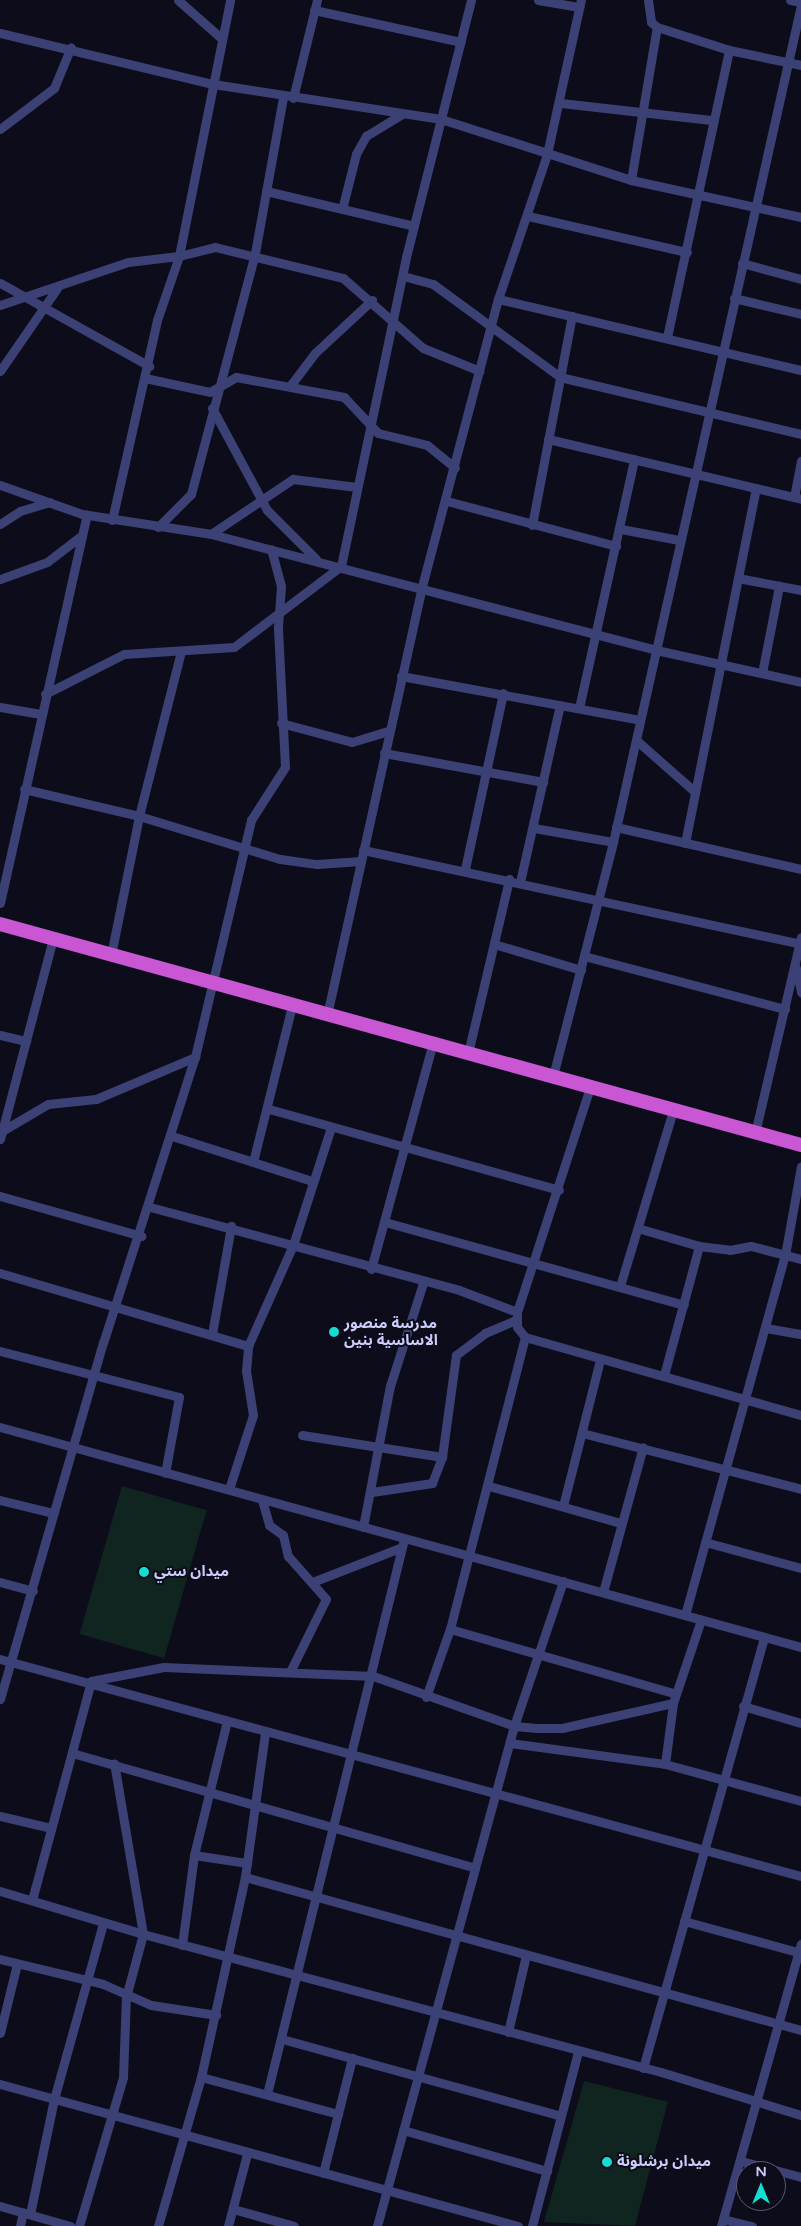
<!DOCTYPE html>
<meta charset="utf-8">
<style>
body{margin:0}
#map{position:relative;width:801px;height:2226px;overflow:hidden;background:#0d0c1a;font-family:"Varela Round","Noto Sans Arabic",sans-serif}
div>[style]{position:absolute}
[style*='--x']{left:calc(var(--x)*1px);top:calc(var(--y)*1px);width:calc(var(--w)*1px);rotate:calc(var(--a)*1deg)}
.green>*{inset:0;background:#102420;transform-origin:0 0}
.minor>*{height:9px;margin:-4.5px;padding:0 4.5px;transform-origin:4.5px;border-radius:4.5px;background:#3b4175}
.trunk>*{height:14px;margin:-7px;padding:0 7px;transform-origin:7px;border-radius:7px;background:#c956d2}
.dots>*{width:14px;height:14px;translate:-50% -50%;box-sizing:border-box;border:2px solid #0d0c1a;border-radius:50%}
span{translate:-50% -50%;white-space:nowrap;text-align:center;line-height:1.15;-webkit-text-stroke:4px #0d0c1a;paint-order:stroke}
.poi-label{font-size:15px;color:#caccfa;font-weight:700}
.left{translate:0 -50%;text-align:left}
.north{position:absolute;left:736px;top:2161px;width:50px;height:50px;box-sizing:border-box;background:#0d0c1a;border:1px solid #595974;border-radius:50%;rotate:0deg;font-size:14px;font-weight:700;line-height:20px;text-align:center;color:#caccfa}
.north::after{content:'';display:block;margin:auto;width:18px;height:22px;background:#14ddd4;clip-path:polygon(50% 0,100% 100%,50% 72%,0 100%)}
</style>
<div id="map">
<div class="green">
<i style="left:122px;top:1486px;width:88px;height:154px;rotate:16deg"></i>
<i style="clip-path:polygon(584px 2081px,668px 2102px,635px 2226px,544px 2222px)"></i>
</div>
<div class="minor">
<i style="--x:178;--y:0;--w:56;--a:41.4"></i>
<i style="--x:538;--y:0;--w:42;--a:9.7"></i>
<i style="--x:648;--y:0;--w:22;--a:82"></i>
<i style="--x:651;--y:22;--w:8;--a:40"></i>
<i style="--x:657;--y:27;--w:76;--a:17.7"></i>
<i style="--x:729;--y:50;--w:74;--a:11.8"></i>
<i style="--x:790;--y:0;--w:11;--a:10"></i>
<i style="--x:314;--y:10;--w:150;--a:12.3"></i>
<i style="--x:0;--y:33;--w:219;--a:13.5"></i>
<i style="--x:213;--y:84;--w:231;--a:8.7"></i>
<i style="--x:441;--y:119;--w:200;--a:17.8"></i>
<i style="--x:631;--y:180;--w:174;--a:12.3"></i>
<i style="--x:293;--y:98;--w:101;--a:-76.2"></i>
<i style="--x:561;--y:103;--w:151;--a:6.5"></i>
<i style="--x:0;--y:129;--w:68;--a:-37.2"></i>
<i style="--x:54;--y:88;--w:44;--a:-67.5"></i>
<i style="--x:631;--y:180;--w:155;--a:-80.4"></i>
<i style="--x:266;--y:191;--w:152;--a:13.3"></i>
<i style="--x:342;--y:209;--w:57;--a:-75.7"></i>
<i style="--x:356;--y:154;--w:21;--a:-61"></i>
<i style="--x:366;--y:136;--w:42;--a:-31.4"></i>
<i style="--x:528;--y:216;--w:163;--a:12.8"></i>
<i style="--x:742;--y:263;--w:61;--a:15.2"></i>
<i style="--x:403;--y:276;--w:31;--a:15"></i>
<i style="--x:433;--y:284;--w:157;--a:36.2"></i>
<i style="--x:560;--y:377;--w:248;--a:13.3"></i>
<i style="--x:0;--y:283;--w:171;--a:29.1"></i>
<i style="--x:734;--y:298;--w:69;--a:13.4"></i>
<i style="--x:498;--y:299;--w:311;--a:13.2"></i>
<i style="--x:0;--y:305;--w:135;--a:-18.6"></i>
<i style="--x:128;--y:262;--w:51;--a:-6.7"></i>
<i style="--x:179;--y:256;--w:261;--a:-78.7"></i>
<i style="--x:667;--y:337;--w:294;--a:-77.8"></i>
<i style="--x:0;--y:371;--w:102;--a:-55.4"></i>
<i style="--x:145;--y:378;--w:66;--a:12.2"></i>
<i style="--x:210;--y:392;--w:30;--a:-30"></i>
<i style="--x:236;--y:377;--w:110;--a:10.5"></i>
<i style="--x:344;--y:397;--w:50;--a:46.6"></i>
<i style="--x:378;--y:433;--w:50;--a:13.8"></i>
<i style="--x:427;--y:445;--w:36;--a:39"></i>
<i style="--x:290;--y:386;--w:41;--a:-52.9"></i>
<i style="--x:315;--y:353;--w:78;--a:-42.9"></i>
<i style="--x:212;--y:408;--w:116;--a:61.7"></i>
<i style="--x:267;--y:510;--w:69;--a:45"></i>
<i style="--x:548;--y:439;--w:260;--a:13.3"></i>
<i style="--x:0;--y:485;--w:87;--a:19.5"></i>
<i style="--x:82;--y:514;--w:131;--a:8.8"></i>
<i style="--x:211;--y:534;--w:460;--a:14.6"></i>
<i style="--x:656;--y:650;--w:148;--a:12.4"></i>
<i style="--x:794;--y:497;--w:37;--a:-79"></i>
<i style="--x:447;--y:501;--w:175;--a:14.9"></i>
<i style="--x:112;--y:520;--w:205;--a:-77.3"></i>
<i style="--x:157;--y:320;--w:68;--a:-71"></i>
<i style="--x:179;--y:256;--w:37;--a:-14"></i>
<i style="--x:215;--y:247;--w:132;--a:13.6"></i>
<i style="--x:343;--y:278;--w:106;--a:41.2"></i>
<i style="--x:423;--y:348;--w:61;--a:22"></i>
<i style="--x:0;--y:524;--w:24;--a:-33"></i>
<i style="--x:20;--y:511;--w:31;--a:-17"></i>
<i style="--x:532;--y:525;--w:213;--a:-79.2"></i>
<i style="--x:158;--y:527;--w:47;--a:-45"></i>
<i style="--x:191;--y:494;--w:249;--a:-75.1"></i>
<i style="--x:255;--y:253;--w:158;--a:-79.8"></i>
<i style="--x:621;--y:529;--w:59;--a:10.7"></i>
<i style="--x:211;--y:534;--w:99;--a:-33.9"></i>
<i style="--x:293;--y:479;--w:64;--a:7.1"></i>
<i style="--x:738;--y:578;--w:64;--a:10.8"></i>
<i style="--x:0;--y:579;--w:50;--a:-19.9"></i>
<i style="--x:47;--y:562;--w:43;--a:-37.4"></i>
<i style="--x:762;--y:673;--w:89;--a:-78.9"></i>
<i style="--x:401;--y:676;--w:243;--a:10.4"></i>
<i style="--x:45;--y:694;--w:89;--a:-26.9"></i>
<i style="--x:124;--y:654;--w:110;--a:-3.6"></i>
<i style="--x:234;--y:647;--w:134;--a:-37.1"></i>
<i style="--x:341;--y:566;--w:316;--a:-78.1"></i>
<i style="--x:406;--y:257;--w:265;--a:-75.8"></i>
<i style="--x:0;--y:707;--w:41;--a:9.9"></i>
<i style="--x:579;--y:708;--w:255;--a:-77.5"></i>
<i style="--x:281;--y:723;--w:73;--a:15"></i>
<i style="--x:352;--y:742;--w:39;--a:-17"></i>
<i style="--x:636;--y:740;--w:79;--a:41.4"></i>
<i style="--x:384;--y:753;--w:162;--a:10.3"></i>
<i style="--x:24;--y:789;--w:118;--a:13.2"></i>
<i style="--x:139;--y:816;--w:147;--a:17"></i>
<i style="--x:280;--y:859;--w:37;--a:8"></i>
<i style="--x:317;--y:864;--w:44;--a:-3.9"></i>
<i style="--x:616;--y:827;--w:190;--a:12.8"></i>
<i style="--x:534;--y:828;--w:80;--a:10"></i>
<i style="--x:685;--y:843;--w:362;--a:-78.7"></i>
<i style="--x:363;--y:850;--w:448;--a:12.1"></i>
<i style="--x:465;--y:869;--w:180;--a:-77.8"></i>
<i style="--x:520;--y:882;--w:181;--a:-77.3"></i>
<i style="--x:0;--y:903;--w:398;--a:-77.4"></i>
<i style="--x:494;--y:944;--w:91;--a:16.6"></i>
<i style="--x:111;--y:955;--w:142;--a:-78.6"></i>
<i style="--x:139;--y:816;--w:170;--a:-75.7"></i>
<i style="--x:584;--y:956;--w:208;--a:14.8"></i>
<i style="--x:796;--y:968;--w:25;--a:78"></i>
<i style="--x:327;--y:1015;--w:435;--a:-77.5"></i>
<i style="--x:421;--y:590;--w:301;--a:-75.2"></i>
<i style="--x:498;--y:299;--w:153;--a:-71.3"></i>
<i style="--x:547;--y:154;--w:158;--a:-77.6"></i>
<i style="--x:0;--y:1035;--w:27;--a:13"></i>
<i style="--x:468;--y:1053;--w:179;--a:-76.7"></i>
<i style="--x:553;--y:1076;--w:242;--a:-75.6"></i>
<i style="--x:613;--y:842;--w:858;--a:-77.34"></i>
<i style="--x:269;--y:1109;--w:301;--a:15.6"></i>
<i style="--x:2;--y:1131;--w:53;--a:-30.4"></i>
<i style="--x:48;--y:1104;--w:48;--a:-5.9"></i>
<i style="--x:96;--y:1099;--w:108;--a:-23"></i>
<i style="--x:755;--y:1133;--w:201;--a:-76.8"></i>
<i style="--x:172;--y:1136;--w:147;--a:17.8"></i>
<i style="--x:0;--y:1139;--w:207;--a:-75.2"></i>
<i style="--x:253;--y:1162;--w:162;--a:-76"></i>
<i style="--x:0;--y:1196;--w:147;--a:15.8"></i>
<i style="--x:150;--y:1207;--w:320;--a:15"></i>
<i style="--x:459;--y:1290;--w:62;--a:20.8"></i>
<i style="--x:385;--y:1222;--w:310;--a:15.5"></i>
<i style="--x:641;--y:1229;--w:60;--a:16.3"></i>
<i style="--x:699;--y:1246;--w:31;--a:7"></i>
<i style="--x:730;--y:1250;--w:21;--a:-11"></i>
<i style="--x:751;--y:1246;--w:52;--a:14.6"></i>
<i style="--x:371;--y:1269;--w:234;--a:-74.7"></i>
<i style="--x:0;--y:1273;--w:259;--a:16.4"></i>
<i style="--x:620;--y:1286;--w:184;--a:-73.2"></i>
<i style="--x:766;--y:1328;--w:36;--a:10"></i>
<i style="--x:212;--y:1334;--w:110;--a:-80"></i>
<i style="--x:525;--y:1337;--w:287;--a:15.8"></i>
<i style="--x:0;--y:1351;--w:185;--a:14.4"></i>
<i style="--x:179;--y:1397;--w:77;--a:100.4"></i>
<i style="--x:664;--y:1375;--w:134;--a:-74.8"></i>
<i style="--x:0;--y:1427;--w:831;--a:15.36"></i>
<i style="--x:582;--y:1433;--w:226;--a:14.3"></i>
<i style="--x:302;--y:1435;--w:142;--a:8.9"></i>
<i style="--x:489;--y:1486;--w:137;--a:15.7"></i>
<i style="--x:229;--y:1489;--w:78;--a:-72"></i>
<i style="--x:253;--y:1415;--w:45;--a:-99"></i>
<i style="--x:246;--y:1371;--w:25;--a:-85"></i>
<i style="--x:248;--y:1346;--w:111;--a:-66"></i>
<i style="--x:293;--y:1245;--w:124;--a:-72.1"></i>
<i style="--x:372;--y:1492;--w:61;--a:-8.5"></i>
<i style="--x:432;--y:1483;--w:28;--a:-69"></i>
<i style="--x:442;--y:1457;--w:103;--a:-82.2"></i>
<i style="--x:456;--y:1355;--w:36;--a:-37"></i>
<i style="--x:485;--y:1333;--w:33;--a:-23"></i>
<i style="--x:0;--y:1500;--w:55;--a:13.8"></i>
<i style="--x:262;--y:1500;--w:26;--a:74"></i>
<i style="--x:269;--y:1525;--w:17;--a:36"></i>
<i style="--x:283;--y:1535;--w:22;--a:77"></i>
<i style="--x:288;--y:1556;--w:57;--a:48.5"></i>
<i style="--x:326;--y:1599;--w:81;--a:116.3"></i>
<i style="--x:563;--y:1506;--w:151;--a:-75.8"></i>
<i style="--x:363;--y:1527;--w:144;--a:-79.2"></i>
<i style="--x:390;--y:1386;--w:108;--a:-72.2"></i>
<i style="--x:705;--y:1542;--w:99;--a:15.2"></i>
<i style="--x:315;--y:1581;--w:93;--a:-21.3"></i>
<i style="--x:0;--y:1582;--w:34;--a:15"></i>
<i style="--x:603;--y:1592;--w:150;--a:-74.6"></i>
<i style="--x:685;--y:1615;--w:374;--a:-74.5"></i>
<i style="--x:785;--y:1255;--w:90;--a:-79.8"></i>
<i style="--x:450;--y:1629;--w:235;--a:16"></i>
<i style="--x:0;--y:1659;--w:830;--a:15.16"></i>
<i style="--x:426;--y:1697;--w:72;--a:-70.6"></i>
<i style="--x:450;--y:1629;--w:301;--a:-75.6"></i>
<i style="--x:525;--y:1337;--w:13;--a:-129"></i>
<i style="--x:517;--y:1327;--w:15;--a:-90"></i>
<i style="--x:517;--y:1312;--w:237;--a:-72"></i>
<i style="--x:0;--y:1699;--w:371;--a:-73.9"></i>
<i style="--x:103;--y:1343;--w:300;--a:-72.2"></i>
<i style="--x:195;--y:1057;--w:244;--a:-76.7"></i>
<i style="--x:251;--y:820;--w:63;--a:-57.3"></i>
<i style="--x:285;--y:767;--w:140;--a:-92.9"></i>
<i style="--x:278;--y:627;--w:41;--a:-85.8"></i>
<i style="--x:281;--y:586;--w:38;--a:-105"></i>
<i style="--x:743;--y:1706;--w:60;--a:16.3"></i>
<i style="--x:510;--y:1743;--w:156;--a:7.7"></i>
<i style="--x:665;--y:1764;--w:141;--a:15.2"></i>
<i style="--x:72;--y:1753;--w:419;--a:15.9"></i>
<i style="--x:665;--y:1764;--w:62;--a:-82.5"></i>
<i style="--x:673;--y:1703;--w:88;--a:-71.4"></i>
<i style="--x:0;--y:1816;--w:52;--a:13.2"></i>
<i style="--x:194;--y:1855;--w:54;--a:8.6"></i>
<i style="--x:245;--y:1877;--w:577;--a:15.39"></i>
<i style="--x:0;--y:1891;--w:149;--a:16.7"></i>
<i style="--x:143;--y:1934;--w:536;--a:14.92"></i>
<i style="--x:661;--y:2072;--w:146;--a:17.1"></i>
<i style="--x:32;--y:1900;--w:227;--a:-74.9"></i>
<i style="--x:91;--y:1681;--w:74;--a:-10.9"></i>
<i style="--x:164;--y:1667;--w:209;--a:2.5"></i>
<i style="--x:373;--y:1676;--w:150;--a:19.5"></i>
<i style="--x:514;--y:1726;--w:23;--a:5"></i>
<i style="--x:537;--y:1728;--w:25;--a:0"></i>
<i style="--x:562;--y:1728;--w:114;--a:-12.7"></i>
<i style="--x:684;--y:1921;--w:121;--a:15.3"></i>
<i style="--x:182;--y:1945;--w:91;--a:-82.4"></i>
<i style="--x:194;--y:1855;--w:138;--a:-76.2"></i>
<i style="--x:0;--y:1959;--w:106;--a:13.6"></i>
<i style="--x:103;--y:1984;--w:52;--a:23.6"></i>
<i style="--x:151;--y:2005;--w:66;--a:8.7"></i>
<i style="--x:508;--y:2032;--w:79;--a:-76.8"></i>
<i style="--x:0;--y:2033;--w:71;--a:-76.2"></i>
<i style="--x:282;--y:2039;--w:289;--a:15.4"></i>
<i style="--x:643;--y:2068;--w:448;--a:-74.3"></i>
<i style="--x:201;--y:2077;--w:142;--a:15.1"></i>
<i style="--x:0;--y:2084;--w:537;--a:15.33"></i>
<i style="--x:267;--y:2094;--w:572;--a:-76.13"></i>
<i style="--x:403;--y:2130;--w:150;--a:15.9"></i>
<i style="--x:741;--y:2161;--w:62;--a:14.9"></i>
<i style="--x:323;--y:2173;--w:119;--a:-75.8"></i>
<i style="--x:0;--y:2206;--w:73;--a:15.9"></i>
<i style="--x:233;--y:2209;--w:63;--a:15.6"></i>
<i style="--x:30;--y:2214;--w:117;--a:-78.2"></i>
<i style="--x:54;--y:2099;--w:183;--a:-74.4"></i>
<i style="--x:723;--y:2219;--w:30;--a:14"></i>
<i style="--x:20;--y:2226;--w:14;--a:-78"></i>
<i style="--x:79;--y:2226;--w:155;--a:-73.5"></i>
<i style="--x:123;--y:2077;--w:80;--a:-87.9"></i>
<i style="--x:126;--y:1997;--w:65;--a:-74.9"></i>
<i style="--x:143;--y:1934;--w:173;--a:-99.6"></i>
<i style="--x:158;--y:2226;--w:155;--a:-73.9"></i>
<i style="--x:201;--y:2077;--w:205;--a:-77.6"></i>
<i style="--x:245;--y:1877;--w:146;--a:-82.1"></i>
<i style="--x:228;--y:2226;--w:74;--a:-75.2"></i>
<i style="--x:377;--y:2226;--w:518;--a:-74.68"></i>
<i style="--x:514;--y:1726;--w:153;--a:-71.3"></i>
<i style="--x:532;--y:2226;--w:180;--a:-75.2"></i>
<i style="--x:721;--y:2226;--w:293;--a:-74.2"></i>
</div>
<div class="trunk">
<i style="--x:0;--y:924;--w:831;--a:15.42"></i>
</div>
<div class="dots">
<i style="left:334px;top:1332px;background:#14ddd4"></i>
<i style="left:144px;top:1572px;background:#14ddd4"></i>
<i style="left:607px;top:2162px;background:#14ddd4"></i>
</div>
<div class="poi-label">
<span class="left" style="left:344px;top:1332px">مدرسة منصور<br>الاساسية بنين</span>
<span class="left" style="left:154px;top:1572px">ميدان ستي</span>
<span class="left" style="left:617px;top:2162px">ميدان برشلونة</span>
</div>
<div class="north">N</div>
</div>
